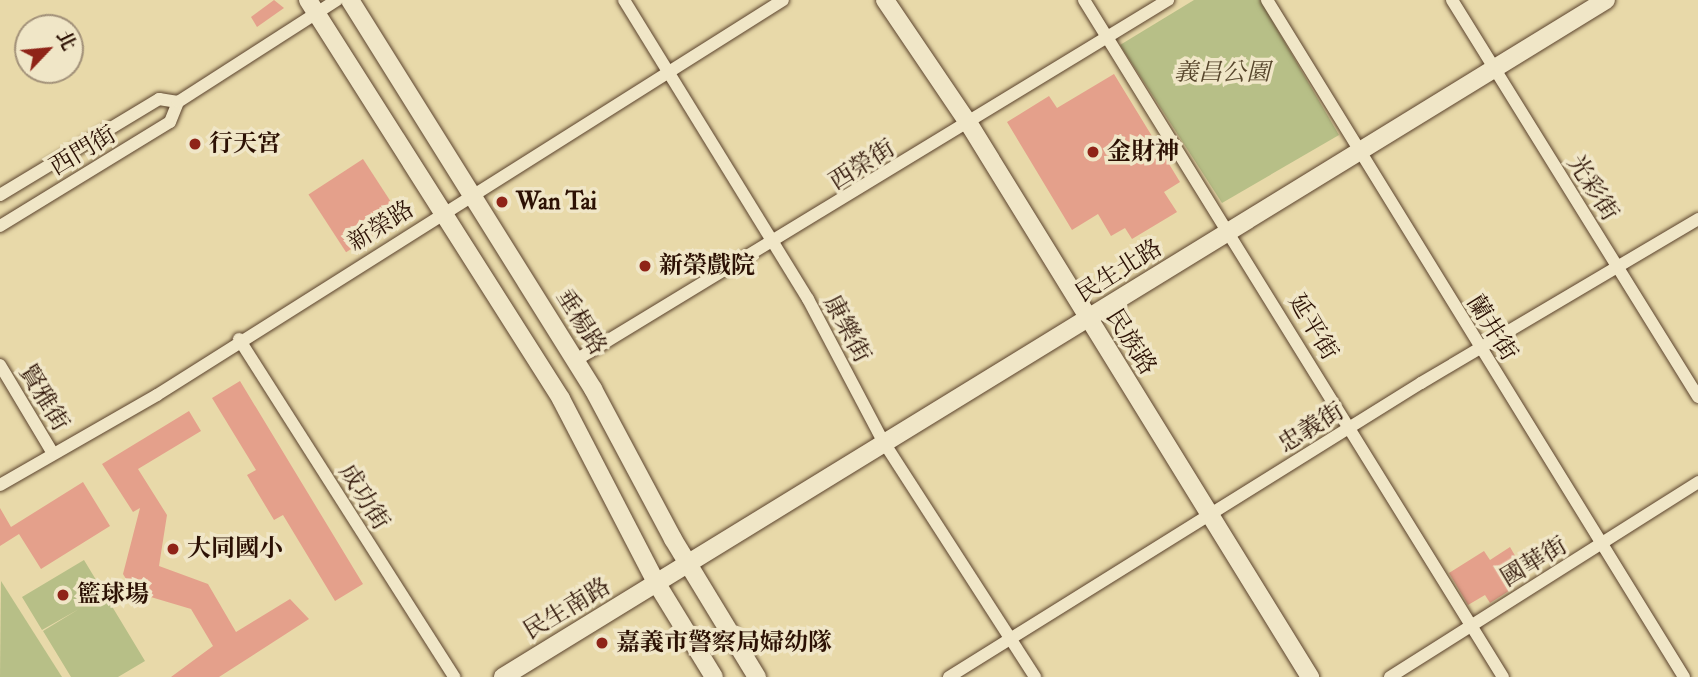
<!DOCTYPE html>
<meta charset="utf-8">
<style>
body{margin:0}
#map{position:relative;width:1698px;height:677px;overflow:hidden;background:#e8d9a9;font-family:"IM FELL Double Pica","Noto Serif TC",serif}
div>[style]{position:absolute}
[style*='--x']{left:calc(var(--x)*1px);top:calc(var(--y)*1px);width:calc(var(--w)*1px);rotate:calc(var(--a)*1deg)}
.green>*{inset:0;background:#b7bf87}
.building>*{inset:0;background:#e4a08b;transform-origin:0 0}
.roads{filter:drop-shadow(0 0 2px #5b432d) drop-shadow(0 0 2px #5b432d)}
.street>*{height:12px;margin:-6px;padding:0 6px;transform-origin:6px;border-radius:6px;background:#f0e6c7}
.secondary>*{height:18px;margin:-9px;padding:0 9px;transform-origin:9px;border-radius:9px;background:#f0e6c7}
.dots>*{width:19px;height:19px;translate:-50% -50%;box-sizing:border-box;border:4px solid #f0e6c7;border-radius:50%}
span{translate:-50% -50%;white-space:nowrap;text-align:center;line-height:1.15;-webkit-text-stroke:7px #f0e6c7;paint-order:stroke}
.park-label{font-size:24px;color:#56452b;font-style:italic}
.poi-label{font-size:24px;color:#2c1104;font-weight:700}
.left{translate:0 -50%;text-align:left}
.street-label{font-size:24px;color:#2c1104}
.north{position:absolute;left:14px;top:14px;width:70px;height:70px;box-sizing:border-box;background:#f0e6c7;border:2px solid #a29179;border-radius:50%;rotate:64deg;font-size:19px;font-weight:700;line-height:28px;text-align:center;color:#2c1104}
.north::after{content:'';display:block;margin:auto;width:24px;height:32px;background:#8f2418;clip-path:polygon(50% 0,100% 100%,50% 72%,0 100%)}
</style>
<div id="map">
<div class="green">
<i style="clip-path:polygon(1194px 0,1260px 0,1339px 135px,1222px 203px,1120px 45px)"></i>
<i style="clip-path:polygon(84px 560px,145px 661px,118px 677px,71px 677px,43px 631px,79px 609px,42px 630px,22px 597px)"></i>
<i style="clip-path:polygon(1px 581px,62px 677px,0 677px)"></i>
</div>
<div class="building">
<i style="clip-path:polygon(274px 0,284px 8px,257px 27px,251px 17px)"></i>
<i style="clip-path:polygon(1114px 74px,1180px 182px,1164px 192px,1177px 212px,1132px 239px,1125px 228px,1111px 236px,1098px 214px,1072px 230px,1007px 122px,1049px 96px,1057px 108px)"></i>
<i style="left:363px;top:159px;width:69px;height:65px;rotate:57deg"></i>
<i style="clip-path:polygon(240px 381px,363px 584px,335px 601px,283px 515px,274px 520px,247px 475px,256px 470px,212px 398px)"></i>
<i style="clip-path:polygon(189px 411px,201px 431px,138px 469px,167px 515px,159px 566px,208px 584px,236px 632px,290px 599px,309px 619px,219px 677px,171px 677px,213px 646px,191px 609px,134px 592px,123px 574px,140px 508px,133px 512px,102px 464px)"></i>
<i style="clip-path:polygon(83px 482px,110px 526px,41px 569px,19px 534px,0 546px,0 508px,11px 527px)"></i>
<i style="clip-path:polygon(1510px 547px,1521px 566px,1504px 576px,1512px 589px,1490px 603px,1485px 595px,1468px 605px,1449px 573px,1484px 551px,1490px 560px)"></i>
</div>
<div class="roads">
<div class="street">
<i style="--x:624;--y:0;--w:351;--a:58.4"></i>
<i style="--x:808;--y:299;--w:161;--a:62.2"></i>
<i style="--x:883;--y:441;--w:281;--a:57.2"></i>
<i style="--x:1084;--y:0;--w:796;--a:58.25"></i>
<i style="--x:1267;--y:0;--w:795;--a:58.37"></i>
<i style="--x:1452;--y:0;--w:467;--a:58.2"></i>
<i style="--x:0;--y:195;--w:186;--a:-31.1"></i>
<i style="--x:159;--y:99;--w:19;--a:9"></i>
<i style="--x:0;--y:226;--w:199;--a:-31.5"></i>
<i style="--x:170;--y:122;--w:22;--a:-68"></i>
<i style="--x:178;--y:102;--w:189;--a:-32.7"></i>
<i style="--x:239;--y:339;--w:401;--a:57.5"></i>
<i style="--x:576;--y:360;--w:693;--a:-31.3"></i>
<i style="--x:0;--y:365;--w:101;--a:59.1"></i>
<i style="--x:0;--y:485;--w:181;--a:-29.8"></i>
<i style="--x:157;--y:395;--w:740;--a:-32.25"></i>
<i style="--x:949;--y:677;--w:556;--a:-31.92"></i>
<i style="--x:1421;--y:383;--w:322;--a:-30.6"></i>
<i style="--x:1390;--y:677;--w:365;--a:-32.3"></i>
</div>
<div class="secondary">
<i style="--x:308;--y:0;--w:472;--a:57.6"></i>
<i style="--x:561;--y:399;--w:208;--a:62.6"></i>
<i style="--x:657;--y:584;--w:109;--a:58.5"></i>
<i style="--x:350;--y:0;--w:459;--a:58"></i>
<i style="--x:593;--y:389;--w:170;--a:61.9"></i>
<i style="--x:673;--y:539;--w:162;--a:58.7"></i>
<i style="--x:885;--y:0;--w:150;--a:55.9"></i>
<i style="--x:969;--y:124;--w:650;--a:58.34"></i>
<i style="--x:503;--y:677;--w:1294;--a:-31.54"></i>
</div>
</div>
<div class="dots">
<i style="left:195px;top:144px;background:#8f2418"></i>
<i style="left:1093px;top:152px;background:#8f2418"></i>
<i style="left:502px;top:202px;background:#8f2418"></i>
<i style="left:645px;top:266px;background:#8f2418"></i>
<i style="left:173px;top:549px;background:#8f2418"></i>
<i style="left:63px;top:595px;background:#8f2418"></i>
<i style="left:602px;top:643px;background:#8f2418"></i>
</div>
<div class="park-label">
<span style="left:1222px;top:73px">義昌公園</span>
</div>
<div class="poi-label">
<span class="left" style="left:209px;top:144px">行天宮</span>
<span class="left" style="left:1107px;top:152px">金財神</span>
<span class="left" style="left:516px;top:202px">Wan Tai</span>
<span class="left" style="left:659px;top:266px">新榮戲院</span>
<span class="left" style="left:187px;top:549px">大同國小</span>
<span class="left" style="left:77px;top:595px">籃球場</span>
<span class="left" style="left:616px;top:643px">嘉義市警察局婦幼隊</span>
</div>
<div class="street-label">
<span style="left:83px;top:151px;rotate:-31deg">西門街</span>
<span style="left:862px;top:165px;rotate:-32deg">西榮街</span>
<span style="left:1593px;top:188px;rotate:58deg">光彩街</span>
<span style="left:381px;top:226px;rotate:-32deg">新榮路</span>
<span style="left:1119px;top:271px;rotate:-32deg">民生北路</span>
<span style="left:581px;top:322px;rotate:58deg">垂楊路</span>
<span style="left:1313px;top:327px;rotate:59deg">延平街</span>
<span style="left:1492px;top:328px;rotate:58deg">蘭井街</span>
<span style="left:847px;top:329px;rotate:62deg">康樂街</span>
<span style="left:1131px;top:342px;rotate:58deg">民族路</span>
<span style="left:44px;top:398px;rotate:59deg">賢雅街</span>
<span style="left:1311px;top:428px;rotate:-32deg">忠義街</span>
<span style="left:364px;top:497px;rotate:58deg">成功街</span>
<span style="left:1534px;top:562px;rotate:-31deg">國華街</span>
<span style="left:567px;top:609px;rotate:-31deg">民生南路</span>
</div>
<div class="north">北</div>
</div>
